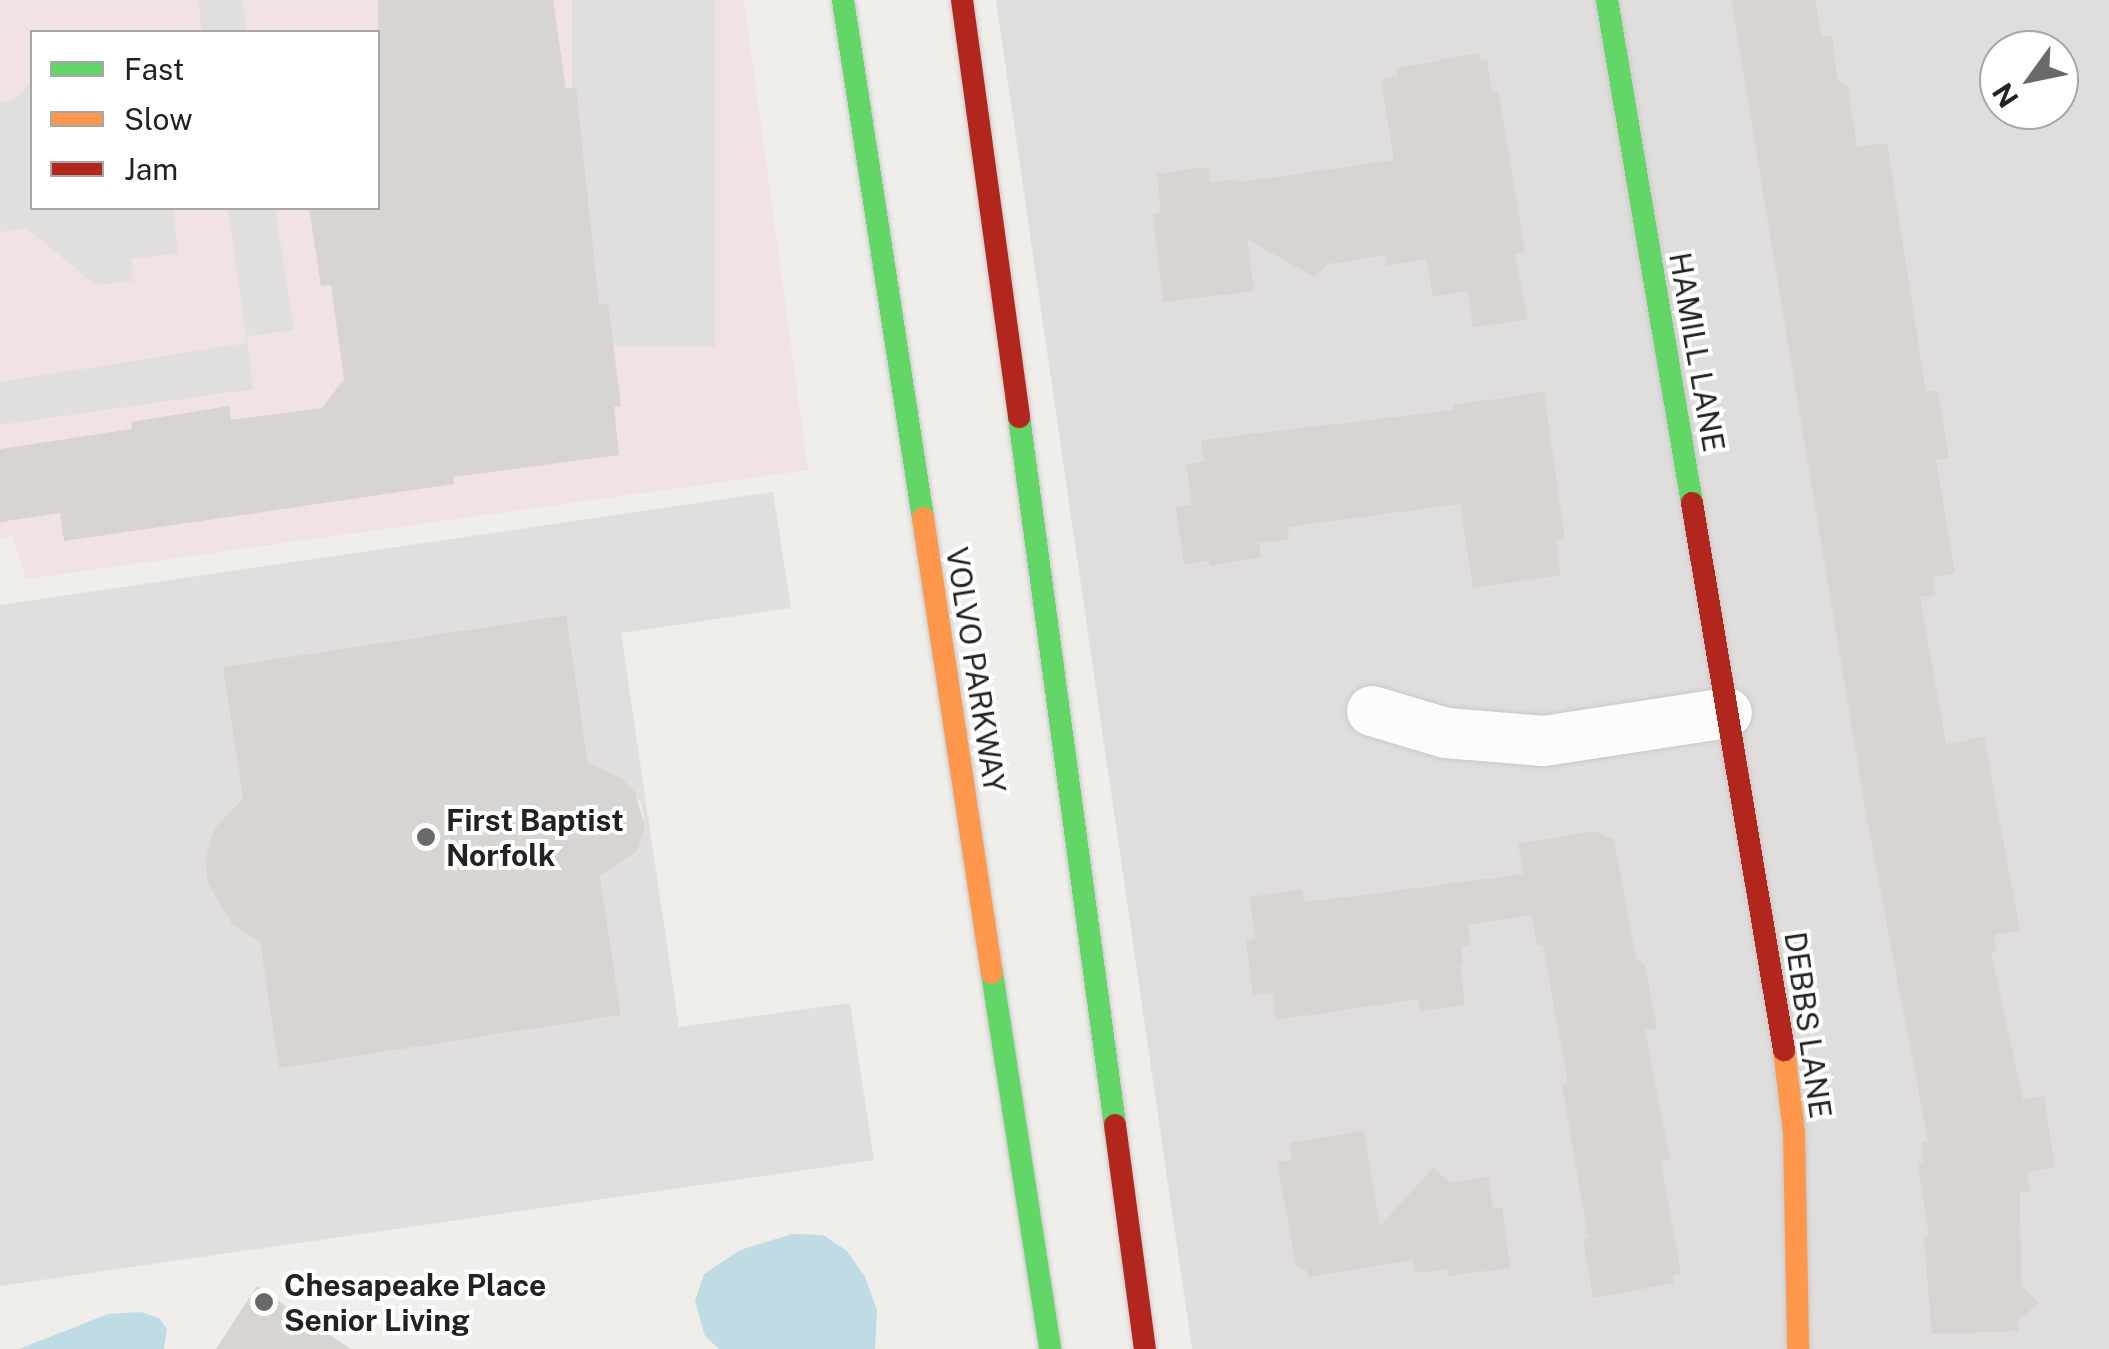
<!DOCTYPE html>
<style>
body{margin:0}
#map{position:relative;width:2109px;height:1349px;overflow:hidden;background:#f0eeeb;font-family:"Public Sans",sans-serif}
div>[style]{position:absolute}
[style*='--x']{left:calc(var(--x)*1px);top:calc(var(--y)*1px);width:calc(var(--w)*1px);rotate:calc(var(--a)*1deg)}
.residential>*{inset:0;background:#dfdedc}
.commercial>*{inset:0;background:#f1e3e1}
.parking>*{inset:0;background:#e0dfde;transform-origin:0 0}
.water>*{inset:0;background:#bfdbe3}
.building>*{inset:0;background:#d7d4d2}
.roads{filter:drop-shadow(0 0 2px #c9c8c7) drop-shadow(0 0 2px #c9c8c7)}
.street>*{height:50px;margin:-25px;padding:0 25px;transform-origin:25px;border-radius:25px;background:#fdfcfc}
.fast>*{height:22px;margin:-11px;padding:0 11px;transform-origin:11px;border-radius:11px;background:#63d668}
.slow>*{height:22px;margin:-11px;padding:0 11px;transform-origin:11px;border-radius:11px;background:#ff974d}
.jam>*{height:22px;margin:-11px;padding:0 11px;transform-origin:11px;border-radius:11px;background:#b3261e}
.dots>*{width:28px;height:28px;translate:-50% -50%;box-sizing:border-box;border:5px solid #fff;border-radius:50%}
span{translate:-50% -50%;white-space:nowrap;text-align:center;line-height:1.15;-webkit-text-stroke:8px #fff;paint-order:stroke}
.street-label{font-size:30px;color:#222}
.poi-label{font-size:30px;color:#222;font-weight:700}
.left{translate:0 -50%;text-align:left}
.legend{position:absolute;left:30px;top:30px;width:350px;height:180px;box-sizing:border-box;background:#fff;border:2px solid #a7a7a7;margin:0;padding:12px 18px;list-style:none;font-size:30px;color:#222}
.legend li{display:flex;align-items:center;gap:20px;height:50px}
.legend b{width:50px;border:2px solid #a7a7a7}
.north{position:absolute;left:1979px;top:30px;width:100px;height:100px;box-sizing:border-box;background:#fff;border:2px solid #a7a7a7;border-radius:50%;rotate:237deg;font-size:28px;font-weight:700;line-height:40px;text-align:center;color:#222}
.north::after{content:'';display:block;margin:auto;width:35px;height:45px;background:#6a6968;clip-path:polygon(50% 0,100% 100%,50% 72%,0 100%)}
</style>
<div id="map">
<div class="residential">
<i style="clip-path:polygon(evenodd,996px 0,2109px 0,2109px 1349px,1192px 1349px,996px 0,1999px 50px,2059px 50px,2059px 110px,1999px 110px,1999px 50px)"></i>
</div>
<div class="commercial">
<i style="clip-path:polygon(evenodd,0 0,744px 0,808px 470px,26px 579px,12px 536px,0 538px,0 0,32px 32px,378px 32px,378px 208px,32px 208px,32px 32px)"></i>
</div>
<div class="parking">
<i style="clip-path:polygon(198px 0,242px 0,247px 32px,202px 32px)"></i>
<i style="left:572px;top:0;width:143px;height:346px"></i>
<i style="clip-path:polygon(32px 82px,32px 208px,173px 208px,178px 253px,131px 259px,133px 281px,96px 285px,26px 228px,0 232px,0 102px,13px 100px)"></i>
<i style="clip-path:polygon(228px 208px,275px 208px,294px 330px,247px 336px,253px 389px,0 425px,0 382px,247px 343px)"></i>
<i style="clip-path:polygon(evenodd,773px 492px,791px 608px,621px 633px,679px 1027px,850px 1003px,874px 1160px,0 1286px,0 605px,773px 492px,565px 615px,589px 768px,621px 778px,641px 803px,645px 826px,636px 851px,600px 876px,621px 1015px,280px 1067px,260px 942px,231px 923px,208px 884px,205px 862px,213px 830px,243px 798px,224px 667px,565px 615px)"></i>
</div>
<div class="water">
<i style="clip-path:polygon(792px 1234px,823px 1235px,847px 1251px,865px 1277px,877px 1310px,875px 1349px,719px 1349px,705px 1336px,695px 1301px,704px 1274px,740px 1250px)"></i>
<i style="clip-path:polygon(141px 1312px,159px 1318px,167px 1329px,164px 1349px,19px 1349px,108px 1314px)"></i>
</div>
<div class="building">
<i style="clip-path:polygon(378px 0,553px 0,566px 89px,576px 87px,599px 305px,608px 304px,621px 406px,614px 407px,619px 455px,453px 477px,454px 484px,64px 541px,60px 513px,0 522px,0 449px,132px 429px,131px 422px,229px 406px,231px 420px,322px 408px,344px 379px,331px 285px,321px 286px,309px 208px,378px 208px)"></i>
<i style="clip-path:polygon(1731px 0,1815px 0,1822px 37px,1832px 36px,1837px 79px,1848px 88px,1857px 147px,1887px 143px,1926px 392px,1938px 390px,1949px 458px,1936px 460px,1955px 573px,1932px 577px,1935px 595px,1920px 597px,1946px 744px,1984px 737px,2020px 930px,1994px 935px,1997px 951px,1991px 952px,2023px 1100px,2044px 1096px,2055px 1168px,2027px 1172px,2030px 1191px,2020px 1193px,2021px 1286px,2040px 1303px,2018px 1320px,2018px 1331px,1932px 1334px,1924px 1239px,1929px 1238px,1918px 1163px,1924px 1162px,1921px 1142px,1928px 1141px,1868px 825px)"></i>
<i style="clip-path:polygon(1479px 53px,1481px 61px,1487px 60px,1492px 92px,1498px 91px,1525px 252px,1515px 254px,1528px 320px,1473px 327px,1468px 291px,1433px 297px,1426px 259px,1387px 266px,1385px 255px,1328px 264px,1314px 277px,1247px 239px,1254px 291px,1163px 302px,1153px 214px,1161px 213px,1157px 174px,1208px 167px,1210px 182px,1241px 179px,1241px 182px,1394px 160px,1381px 79px,1398px 76px,1396px 68px)"></i>
<i style="clip-path:polygon(1544px 392px,1565px 540px,1556px 541px,1561px 575px,1473px 588px,1460px 504px,1288px 527px,1289px 539px,1259px 543px,1261px 557px,1210px 566px,1209px 561px,1184px 564px,1176px 508px,1192px 505px,1186px 464px,1204px 462px,1201px 440px,1454px 410px,1454px 405px)"></i>
<i style="clip-path:polygon(566px 615px,588px 763px,621px 778px,635px 792px,645px 826px,637px 851px,600px 876px,621px 1015px,279px 1068px,260px 942px,231px 923px,208px 884px,205px 861px,213px 830px,243px 798px,223px 667px)"></i>
<i style="clip-path:polygon(1596px 831px,1614px 840px,1636px 959px,1645px 965px,1657px 1028px,1645px 1030px,1670px 1160px,1661px 1162px,1681px 1274px,1673px 1276px,1674px 1283px,1593px 1298px,1583px 1239px,1588px 1238px,1562px 1085px,1568px 1084px,1543px 946px,1537px 946px,1532px 915px,1468px 925px,1470px 946px,1461px 946px,1463px 965px,1460px 966px,1465px 1005px,1420px 1011px,1419px 999px,1276px 1020px,1272px 992px,1253px 995px,1246px 940px,1255px 939px,1250px 897px,1302px 889px,1304px 901px,1332px 899px,1524px 874px,1518px 844px)"></i>
<i style="clip-path:polygon(1364px 1130px,1380px 1226px,1433px 1168px,1450px 1182px,1489px 1177px,1493px 1208px,1502px 1207px,1510px 1268px,1448px 1276px,1447px 1269px,1415px 1273px,1413px 1260px,1308px 1277px,1307px 1271px,1296px 1266px,1277px 1162px,1292px 1160px,1290px 1143px)"></i>
<i style="clip-path:polygon(257px 1286px,305px 1319px,351px 1349px,216px 1349px)"></i>
</div>
<div class="roads">
<div class="street">
<i style="--x:1372;--y:711;--w:77;--a:16.6"></i>
<i style="--x:1446;--y:733;--w:98;--a:4.7"></i>
<i style="--x:1544;--y:741;--w:185;--a:-8.7"></i>
</div>
<div class="fast">
<i style="--x:843;--y:0;--w:524;--a:81.22"></i>
<i style="--x:1607;--y:0;--w:510;--a:80.41"></i>
<i style="--x:1019;--y:417;--w:714;--a:82.28"></i>
<i style="--x:992;--y:973;--w:380;--a:81.2"></i>
</div>
<div class="slow">
<i style="--x:923;--y:518;--w:460;--a:81.4"></i>
<i style="--x:1784;--y:1050;--w:84;--a:83.1"></i>
<i style="--x:1794;--y:1133;--w:216;--a:88.9"></i>
</div>
<div class="jam">
<i style="--x:962;--y:0;--w:421;--a:82.2"></i>
<i style="--x:1692;--y:503;--w:555;--a:80.45"></i>
<i style="--x:1115;--y:1125;--w:226;--a:82.4"></i>
</div>
</div>
<div class="dots">
<i style="left:426px;top:837px;background:#6a6968"></i>
<i style="left:264px;top:1302px;background:#6a6968"></i>
</div>
<div class="street-label">
<span style="left:1697px;top:352px;rotate:80deg">HAMILL LANE</span>
<span style="left:976px;top:670px;rotate:81deg">VOLVO PARKWAY</span>
<span style="left:1808px;top:1025px;rotate:82deg">DEBBS LANE</span>
</div>
<div class="poi-label">
<span class="left" style="left:446px;top:837px">First Baptist<br>Norfolk</span>
<span class="left" style="left:284px;top:1302px">Chesapeake Place<br>Senior Living</span>
</div>
<ul class="legend">
<li><b style="height:12px;background:#63d668"></b>Fast</li>
<li><b style="height:12px;background:#ff974d"></b>Slow</li>
<li><b style="height:12px;background:#b3261e"></b>Jam</li>
</ul>
<div class="north">N</div>
</div>
